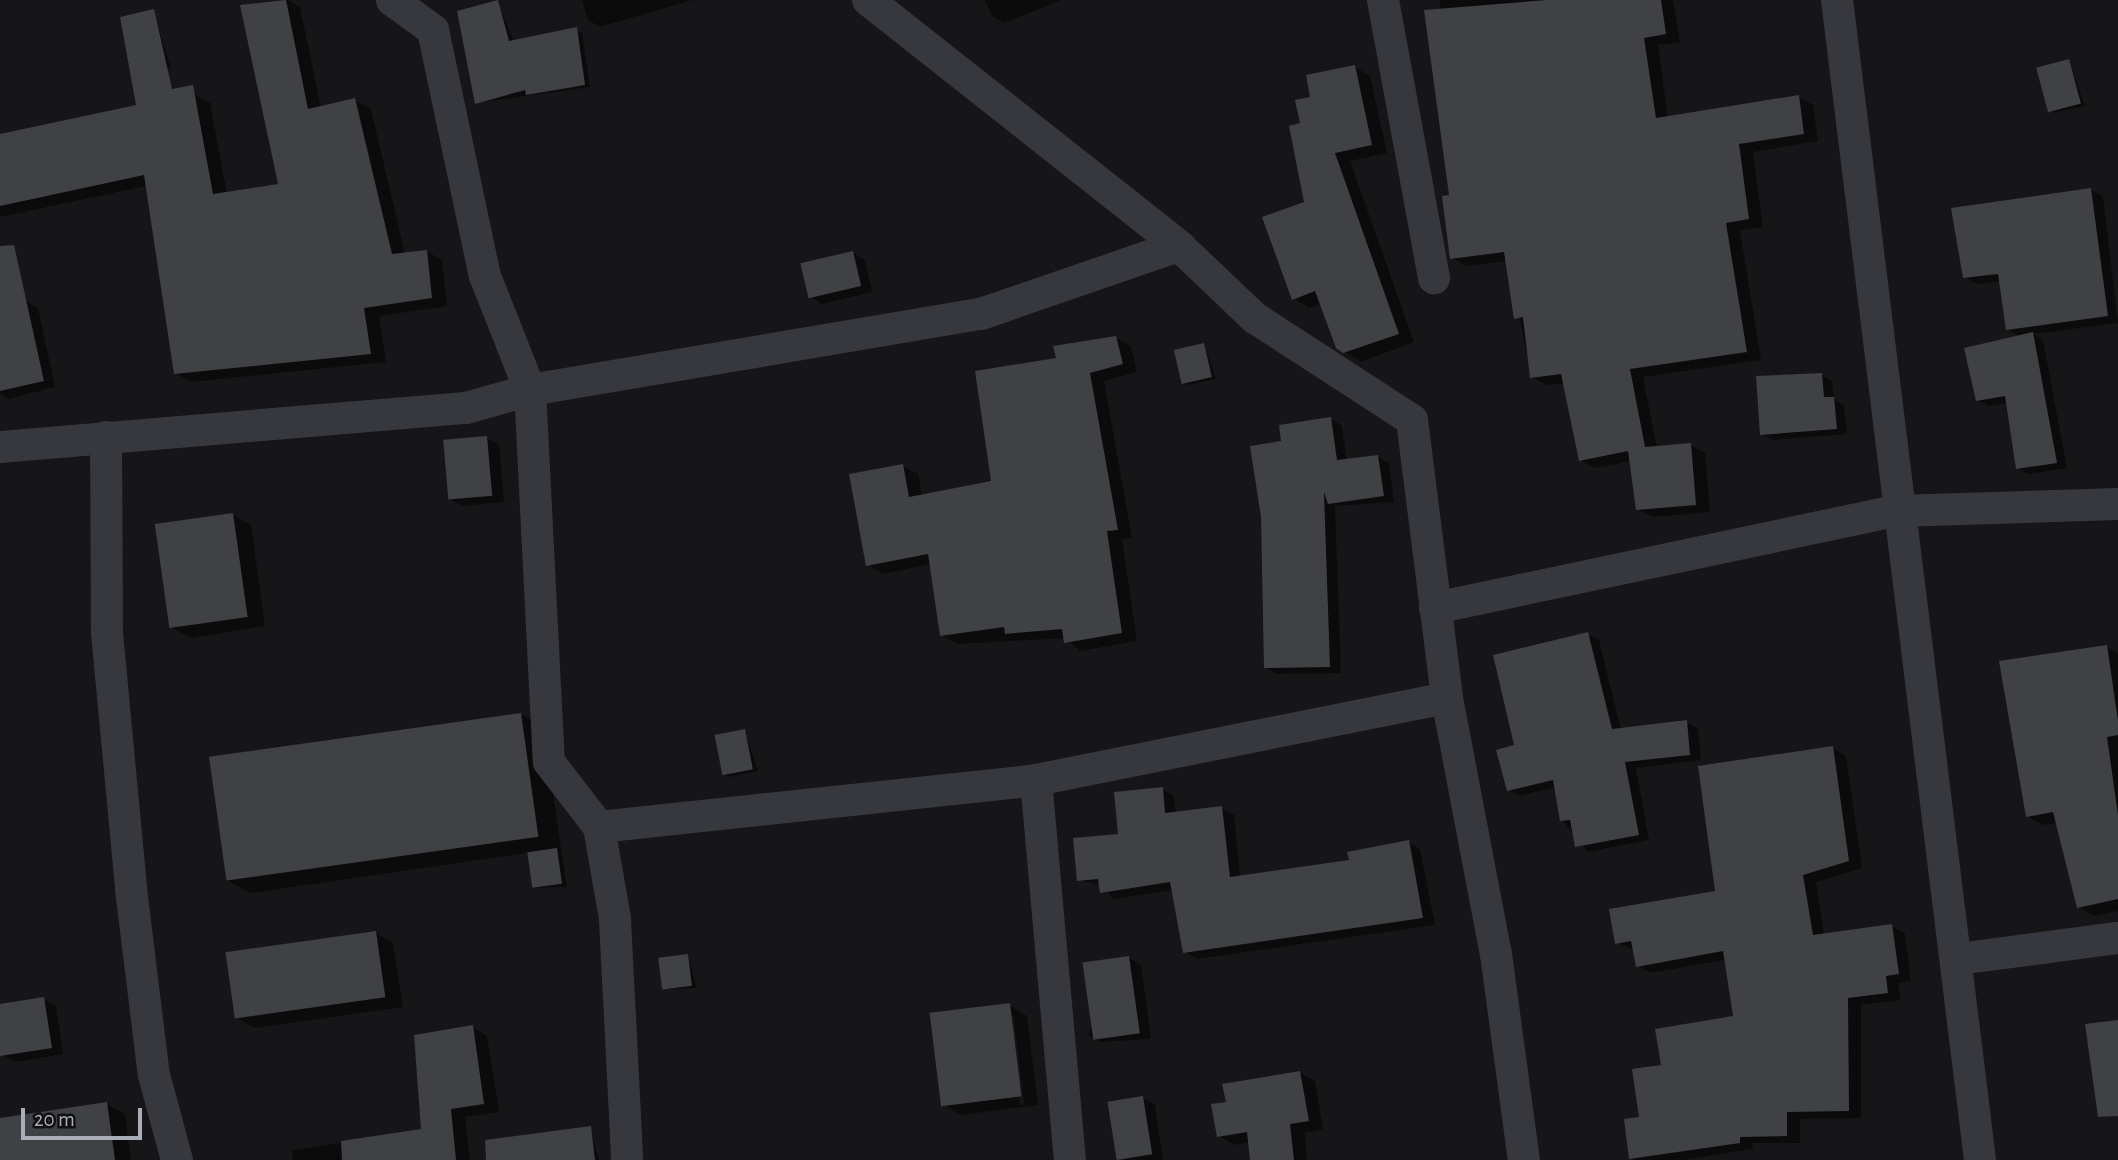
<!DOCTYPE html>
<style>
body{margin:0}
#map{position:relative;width:2118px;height:1160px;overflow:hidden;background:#161618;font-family:"Alegreya Sans",sans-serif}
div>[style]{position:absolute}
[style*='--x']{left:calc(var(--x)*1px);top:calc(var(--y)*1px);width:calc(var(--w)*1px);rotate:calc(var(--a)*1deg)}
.shadow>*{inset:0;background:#0007}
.building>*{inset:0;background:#404145;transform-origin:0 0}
.minor>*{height:32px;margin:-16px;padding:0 16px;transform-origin:16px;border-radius:16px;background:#37383d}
span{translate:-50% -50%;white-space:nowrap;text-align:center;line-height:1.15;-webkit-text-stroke:5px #111113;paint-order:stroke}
.scale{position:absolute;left:21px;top:1108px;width:121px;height:32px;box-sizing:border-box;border:4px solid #a8adb8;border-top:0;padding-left:9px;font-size:21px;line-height:24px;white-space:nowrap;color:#a8adb8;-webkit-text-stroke:5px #111113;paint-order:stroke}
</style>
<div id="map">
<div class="shadow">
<i style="clip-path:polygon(288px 0,300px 7px,321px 108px,355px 100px,371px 109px,405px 254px,426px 251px,442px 260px,447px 306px,379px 316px,386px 362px,191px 382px,175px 373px,146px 186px,0 217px,0 136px,194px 94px,210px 103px,227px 194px,280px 186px,242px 7px)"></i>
<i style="clip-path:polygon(582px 0,692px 0,600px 27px,588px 20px)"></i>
<i style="clip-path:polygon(985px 0,1061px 0,1004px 23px,992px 16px)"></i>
<i style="clip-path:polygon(1440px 0,1673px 0,1680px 42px,1658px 45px,1668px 118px,1798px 97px,1813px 105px,1818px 141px,1753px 152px,1763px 227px,1740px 230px,1761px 360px,1643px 377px,1657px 448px,1691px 445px,1705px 453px,1710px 512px,1652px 517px,1638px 509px,1631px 461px,1595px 468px,1580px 460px,1565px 383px,1546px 385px,1532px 377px,1507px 261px,1466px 266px,1452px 258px)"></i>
<i style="clip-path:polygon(498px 2px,514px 42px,582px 32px,590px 87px,476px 103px)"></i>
<i style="clip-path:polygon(153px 11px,171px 68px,137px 70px)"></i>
<i style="clip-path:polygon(2069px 61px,2085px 106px,2054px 113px,2049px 110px)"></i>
<i style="clip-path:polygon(1354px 66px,1370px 76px,1387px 153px,1350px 161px,1414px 342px,1361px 362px,1337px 347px,1322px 303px,1309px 308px,1293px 298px,1306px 203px,1302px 124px,1312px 98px)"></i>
<i style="clip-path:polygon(2091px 190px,2103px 196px,2118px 323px,2033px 334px,2043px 340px,2067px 468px,2028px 474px,2017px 468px,2008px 403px,1988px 406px,1978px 400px,2020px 337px,2007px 329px,2001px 281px,1977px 284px,1965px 277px)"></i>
<i style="clip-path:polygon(853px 253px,865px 260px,872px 292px,822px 304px,810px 297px)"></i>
<i style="clip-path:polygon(26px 301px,38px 308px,55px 387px,8px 399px,0 394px,0 307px)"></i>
<i style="clip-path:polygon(1115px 337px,1131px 346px,1137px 372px,1104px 381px,1132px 538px,1122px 539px,1137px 641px,1080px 651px,1065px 638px,957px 644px,941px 635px,932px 564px,883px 574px,868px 565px,902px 466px,918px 474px,922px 496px,993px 482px,1058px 360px)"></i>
<i style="clip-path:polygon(1204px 344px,1216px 379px,1188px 385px,1183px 382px)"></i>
<i style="clip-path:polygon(1822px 375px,1832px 381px,1834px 399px,1844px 405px,1847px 434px,1773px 440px,1762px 434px)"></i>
<i style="clip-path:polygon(1331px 419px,1342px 426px,1347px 461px,1378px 457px,1389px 463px,1394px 502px,1335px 506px,1341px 673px,1277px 674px,1265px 667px,1283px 443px)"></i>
<i style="clip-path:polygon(487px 438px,499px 444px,504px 502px,462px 506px,450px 499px)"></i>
<i style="clip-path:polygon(233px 515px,251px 525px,265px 626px,190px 638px,173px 628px)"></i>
<i style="clip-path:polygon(1587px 634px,1599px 640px,1621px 730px,1687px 722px,1698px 729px,1701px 760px,1636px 768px,1649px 840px,1588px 852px,1562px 820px,1556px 787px,1520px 796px,1509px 790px,1516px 746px)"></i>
<i style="clip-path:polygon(2107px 647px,2118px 654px,2118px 911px,2094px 916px,2078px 907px,2057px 823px,2043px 825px,2027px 816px)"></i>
<i style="clip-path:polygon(521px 714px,543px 727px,567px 887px,533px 888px,528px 853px,250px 893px,228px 881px)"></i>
<i style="clip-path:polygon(745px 731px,758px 771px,730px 777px,724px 774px)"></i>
<i style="clip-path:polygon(1833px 748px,1846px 756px,1862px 868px,1816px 882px,1824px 935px,1892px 926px,1905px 934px,1911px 981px,1898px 983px,1901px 1000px,1861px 1005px,1861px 1118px,1800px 1119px,1800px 1143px,1752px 1143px,1753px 1149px,1683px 1160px,1634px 1160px,1641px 1118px,1663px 1066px,1735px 1017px,1726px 960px,1650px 973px,1637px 965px,1635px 950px,1617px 943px,1717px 892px)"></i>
<i style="clip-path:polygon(1162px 789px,1174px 796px,1176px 813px,1222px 808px,1234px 815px,1240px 877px,1351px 862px,1408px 842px,1420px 849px,1435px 925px,1197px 959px,1185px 952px,1174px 890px,1114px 899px,1101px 885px,1079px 880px)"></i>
<i style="clip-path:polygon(376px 933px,393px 943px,403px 1007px,255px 1028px,237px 1018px)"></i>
<i style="clip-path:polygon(688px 956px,697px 988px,664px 989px)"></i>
<i style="clip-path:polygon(1129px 958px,1141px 965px,1151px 1039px,1100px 1042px,1088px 1035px)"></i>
<i style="clip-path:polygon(44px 999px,56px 1006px,63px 1054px,15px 1062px,3px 1055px,0 1005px)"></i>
<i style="clip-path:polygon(evenodd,1009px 1005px,1027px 1016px,1038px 1105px,961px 1115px,944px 1105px,1009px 1005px,1009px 1015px,1013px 1015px,1024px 1104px,1020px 1105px,1009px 1015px)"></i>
<i style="clip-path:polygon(472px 1027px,487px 1036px,499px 1112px,465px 1117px,470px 1160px,293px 1160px,292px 1150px,422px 1131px)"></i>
<i style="clip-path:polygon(1299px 1072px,1315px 1081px,1323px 1129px,1305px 1133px,1307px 1160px,1252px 1160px,1250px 1142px,1234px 1145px,1219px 1136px,1228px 1103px)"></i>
<i style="clip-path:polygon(1143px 1098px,1155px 1105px,1163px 1160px,1122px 1160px)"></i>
<i style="clip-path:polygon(107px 1104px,125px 1114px,131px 1160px,0 1160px,0 1120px)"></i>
<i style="clip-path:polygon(590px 1127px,599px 1160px,546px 1160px)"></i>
</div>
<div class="building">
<i style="clip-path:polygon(286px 0,308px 109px,355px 98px,392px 254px,427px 250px,432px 298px,364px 308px,371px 354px,174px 374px,144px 175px,0 206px,0 134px,136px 105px,120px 17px,154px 9px,172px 89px,193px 85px,213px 194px,278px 184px,240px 5px)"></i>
<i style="clip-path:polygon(498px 0,509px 41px,577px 27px,585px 85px,526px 95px,525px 90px,475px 104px,457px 11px)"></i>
<i style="clip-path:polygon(1547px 0,1661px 0,1666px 34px,1644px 38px,1656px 118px,1799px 95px,1804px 134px,1739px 144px,1749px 219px,1726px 223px,1747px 352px,1630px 369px,1645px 447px,1691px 443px,1696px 505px,1636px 510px,1628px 451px,1579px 461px,1561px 374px,1530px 378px,1523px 317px,1514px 319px,1504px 252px,1450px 259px,1442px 196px,1449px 195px,1424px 10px)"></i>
<i style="left:2069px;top:59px;width:46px;height:34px;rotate:75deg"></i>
<i style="clip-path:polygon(1355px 65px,1372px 145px,1335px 153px,1399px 334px,1343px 353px,1336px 348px,1315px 291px,1292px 300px,1262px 217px,1304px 202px,1289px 126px,1300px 123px,1295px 100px,1310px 97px,1306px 75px)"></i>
<i style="clip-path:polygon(2091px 188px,2108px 316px,2006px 330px,1998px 274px,1963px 278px,1951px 208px)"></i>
<i style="clip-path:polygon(14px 245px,44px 381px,0 391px,0 246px)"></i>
<i style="left:853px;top:251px;width:36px;height:54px;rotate:77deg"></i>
<i style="clip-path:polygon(2033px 332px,2057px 463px,2016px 469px,2005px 396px,1976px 401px,1964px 348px)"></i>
<i style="clip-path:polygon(1116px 336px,1123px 364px,1090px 373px,1118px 530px,1107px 531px,1122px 633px,1064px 643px,1062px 629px,1005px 634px,1004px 627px,940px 636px,928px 554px,866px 566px,849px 474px,903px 464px,909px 497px,991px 481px,975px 371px,1056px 358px,1053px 346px)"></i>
<i style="left:1204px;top:343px;width:35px;height:31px;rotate:77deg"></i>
<i style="clip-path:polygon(1822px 373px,1824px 397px,1834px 397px,1837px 429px,1760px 435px,1756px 376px)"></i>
<i style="clip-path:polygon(1331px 417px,1337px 460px,1378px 455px,1384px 496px,1328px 504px,1324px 492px,1330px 667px,1264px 668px,1261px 517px,1250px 446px,1281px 441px,1279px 425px)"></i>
<i style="left:487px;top:436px;width:60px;height:44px;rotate:85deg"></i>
<i style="left:233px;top:513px;width:105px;height:79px;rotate:82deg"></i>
<i style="clip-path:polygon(1588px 632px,1612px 729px,1687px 720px,1690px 755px,1625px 762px,1639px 835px,1575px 847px,1570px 820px,1560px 821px,1553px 780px,1507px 791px,1496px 750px,1514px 745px,1493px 655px)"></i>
<i style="clip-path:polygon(2107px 645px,2118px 721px,2118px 735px,2107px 737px,2118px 815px,2118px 899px,2077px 908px,2053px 812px,2026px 817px,1999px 661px)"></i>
<i style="left:521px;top:713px;width:125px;height:315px;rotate:82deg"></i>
<i style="left:745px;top:729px;width:41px;height:31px;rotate:79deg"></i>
<i style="clip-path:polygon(1833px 746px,1849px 861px,1803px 875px,1813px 935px,1892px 924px,1899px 974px,1886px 976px,1888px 993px,1848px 998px,1849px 1111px,1787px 1112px,1787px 1136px,1740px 1137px,1740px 1143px,1629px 1159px,1624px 1119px,1639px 1117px,1632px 1069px,1661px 1065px,1655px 1029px,1733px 1016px,1723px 951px,1636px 967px,1631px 941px,1615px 944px,1609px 909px,1715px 891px,1698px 766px)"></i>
<i style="clip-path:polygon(1163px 787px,1165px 813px,1222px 806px,1230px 877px,1349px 860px,1347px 852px,1409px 840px,1423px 918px,1183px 953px,1170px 882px,1100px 893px,1098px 879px,1077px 881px,1073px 838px,1118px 834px,1114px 792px)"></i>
<i style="left:557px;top:848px;width:36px;height:30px;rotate:82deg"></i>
<i style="left:376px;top:931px;width:67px;height:152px;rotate:82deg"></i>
<i style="left:688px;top:954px;width:32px;height:30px;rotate:83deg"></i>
<i style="left:1129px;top:956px;width:78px;height:47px;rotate:82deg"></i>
<i style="clip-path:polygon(44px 997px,52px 1048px,0 1056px,0 1004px)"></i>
<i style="left:1010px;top:1003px;width:94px;height:81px;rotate:83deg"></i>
<i style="clip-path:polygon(2118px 1020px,2118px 1116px,2098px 1117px,2085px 1024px)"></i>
<i style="clip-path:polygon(473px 1025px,484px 1104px,451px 1109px,456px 1160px,342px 1160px,341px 1141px,421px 1129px,414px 1035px)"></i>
<i style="clip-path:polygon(1300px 1071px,1309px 1121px,1290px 1124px,1294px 1160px,1250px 1160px,1247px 1132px,1217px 1137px,1211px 1104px,1226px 1102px,1222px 1084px)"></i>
<i style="left:1143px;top:1096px;width:59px;height:36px;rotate:81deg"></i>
<i style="clip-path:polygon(107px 1102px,115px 1160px,0 1160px,0 1118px)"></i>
<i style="clip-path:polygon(591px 1126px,595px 1160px,486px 1160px,485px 1140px)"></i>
</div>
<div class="minor">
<i style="--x:392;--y:0;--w:51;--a:36.2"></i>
<i style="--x:433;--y:30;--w:251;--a:78.1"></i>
<i style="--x:485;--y:276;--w:123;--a:68.5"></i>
<i style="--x:530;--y:390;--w:372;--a:87.1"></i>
<i style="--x:549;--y:762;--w:82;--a:52.4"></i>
<i style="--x:599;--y:827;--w:93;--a:80.1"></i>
<i style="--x:615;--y:919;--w:241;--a:87.1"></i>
<i style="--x:868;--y:0;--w:397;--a:38.3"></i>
<i style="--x:1179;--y:246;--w:105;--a:43.5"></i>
<i style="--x:1255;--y:318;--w:187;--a:33"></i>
<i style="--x:1412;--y:420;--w:280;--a:82.8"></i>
<i style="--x:1447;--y:698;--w:261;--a:79.2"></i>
<i style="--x:1496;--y:954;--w:208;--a:82.3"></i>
<i style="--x:1383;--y:0;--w:283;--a:79.6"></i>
<i style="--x:1837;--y:0;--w:1169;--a:82.97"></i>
<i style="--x:106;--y:437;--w:196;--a:89.7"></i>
<i style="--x:107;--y:633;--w:257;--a:84.6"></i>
<i style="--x:131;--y:889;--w:187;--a:83"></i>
<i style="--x:154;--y:1075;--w:88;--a:74.9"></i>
<i style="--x:0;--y:447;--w:468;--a:-4.8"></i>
<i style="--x:466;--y:408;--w:66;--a:-15.7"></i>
<i style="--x:530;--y:390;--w:457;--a:-9.6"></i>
<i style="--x:981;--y:314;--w:209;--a:-19"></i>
<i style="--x:1435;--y:608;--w:472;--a:-11.9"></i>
<i style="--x:1897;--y:511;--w:221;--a:-1.8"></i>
<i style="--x:1036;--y:780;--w:382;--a:84.9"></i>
<i style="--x:599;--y:827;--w:440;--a:-6.1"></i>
<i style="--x:1036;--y:780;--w:419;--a:-11.3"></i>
<i style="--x:1958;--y:959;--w:161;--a:-7.5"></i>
</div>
<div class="scale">20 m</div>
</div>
